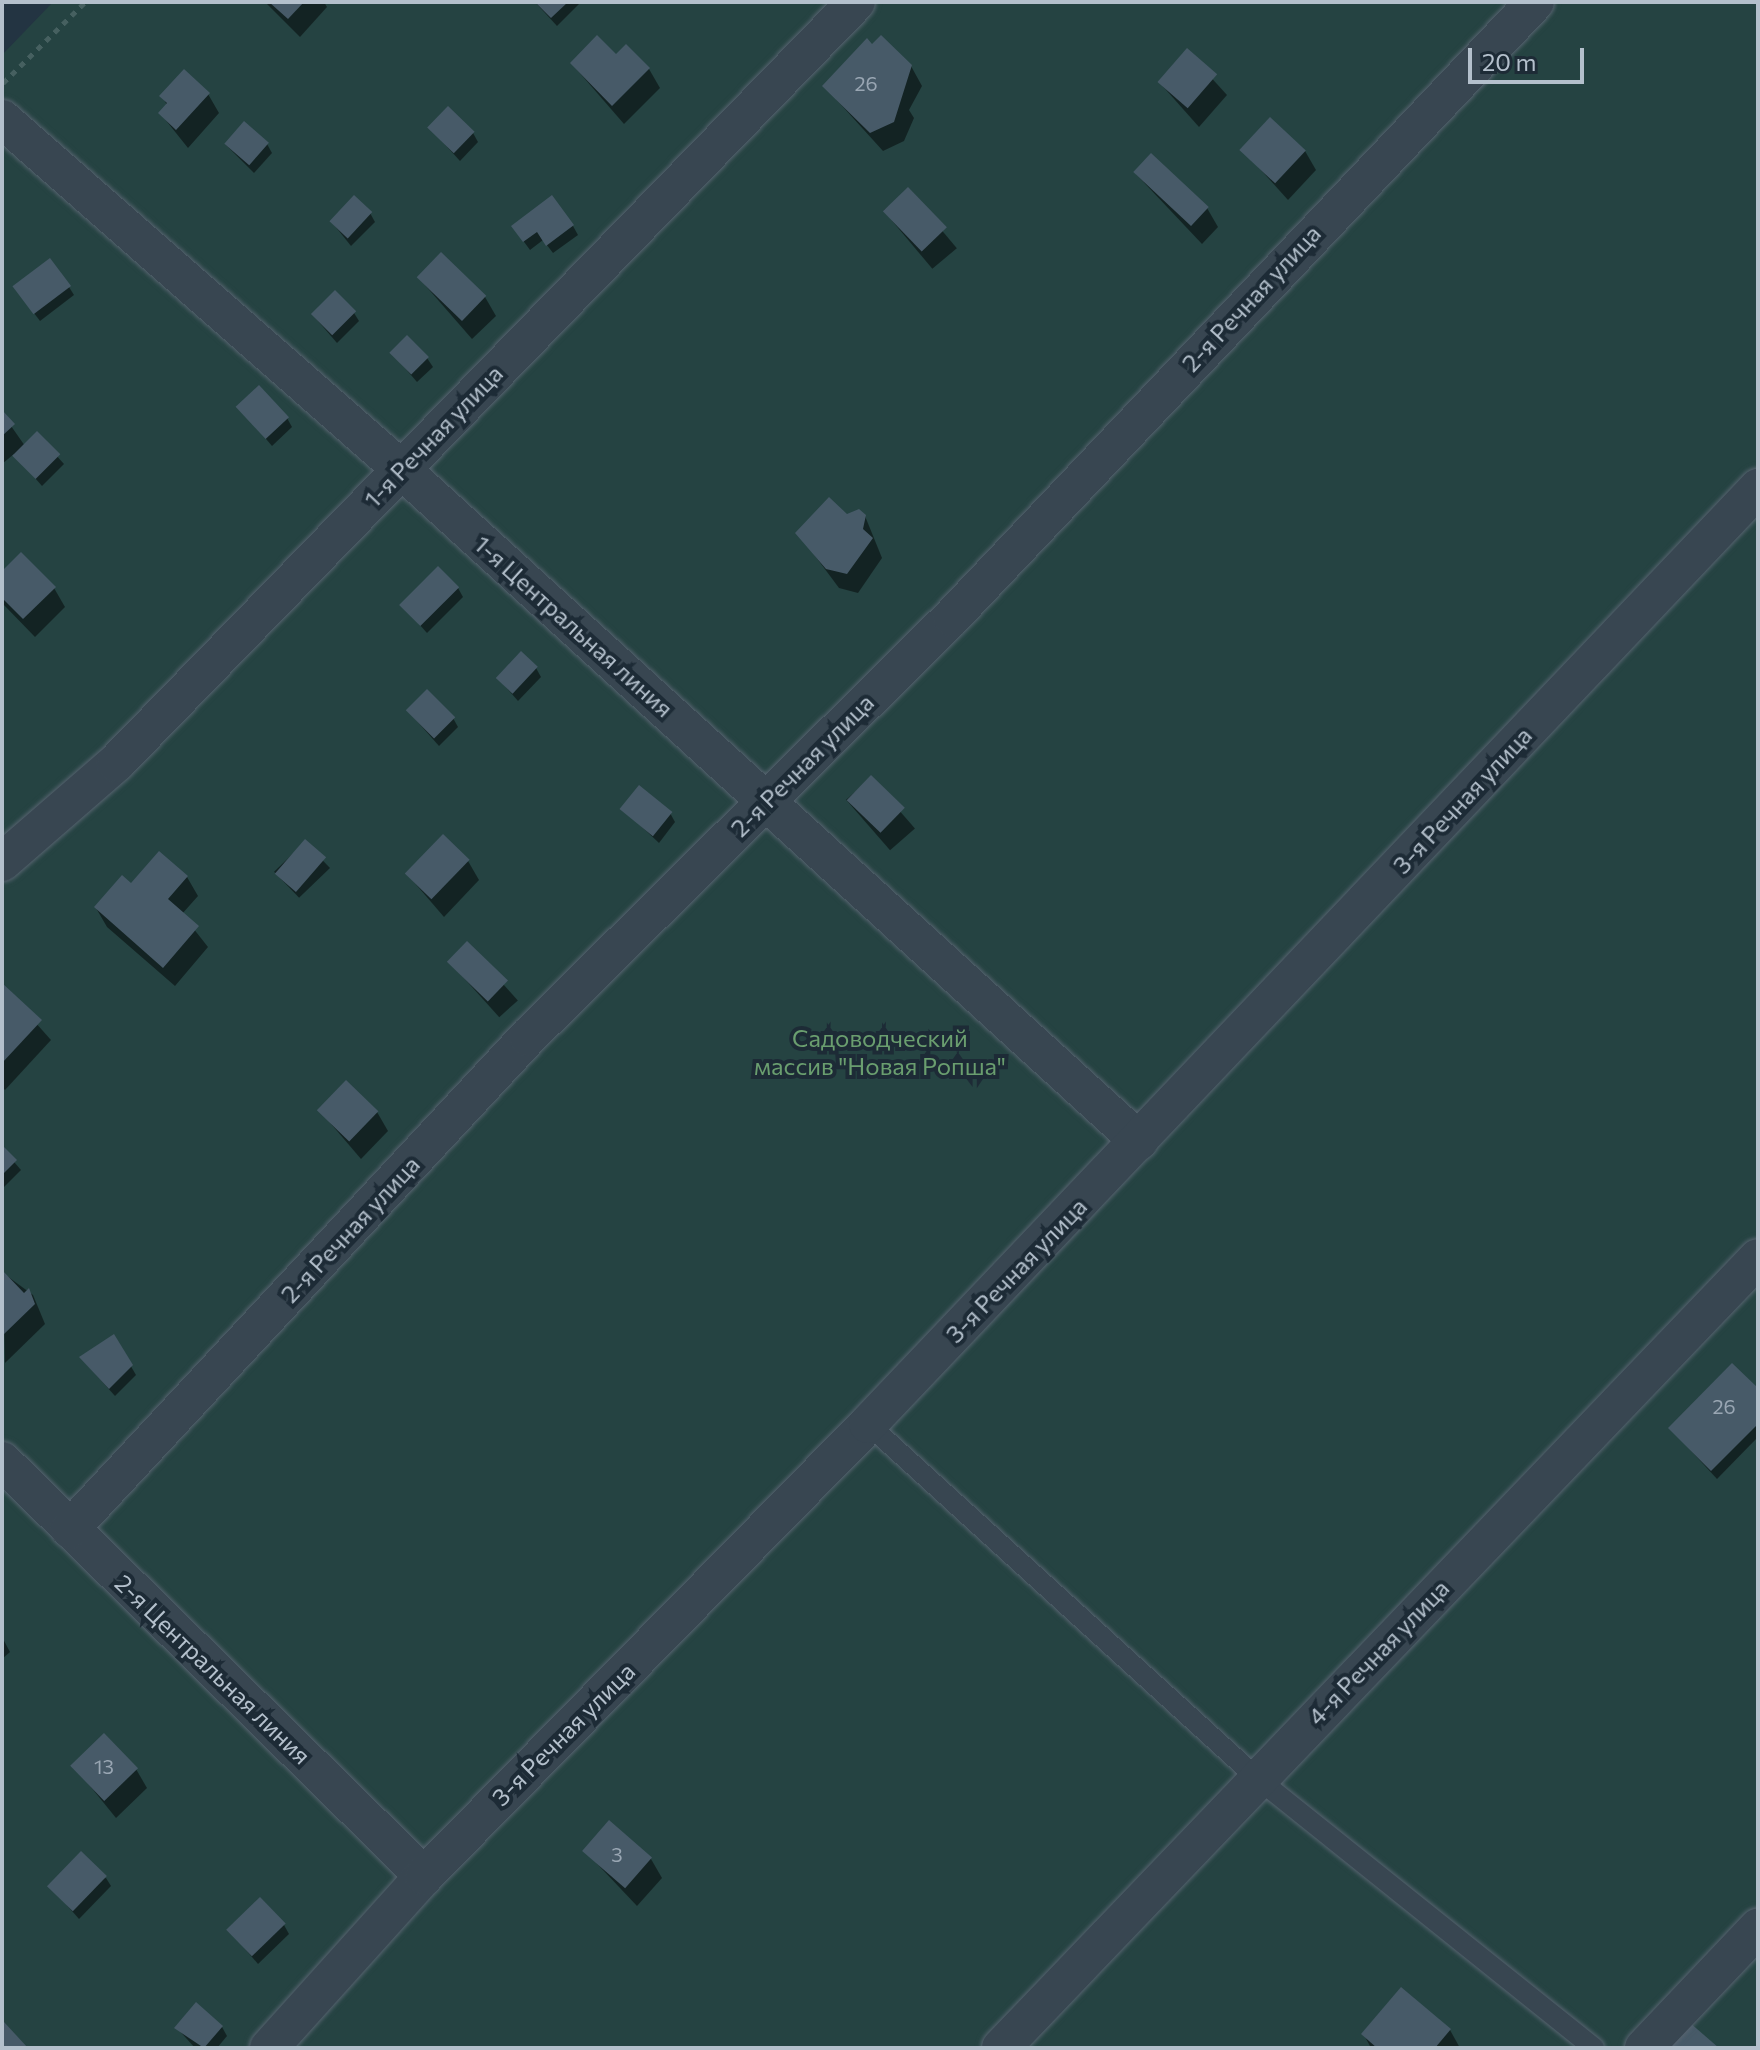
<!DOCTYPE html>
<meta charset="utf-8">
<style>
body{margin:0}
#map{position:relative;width:1760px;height:2050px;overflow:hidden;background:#233442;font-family:Commissioner,sans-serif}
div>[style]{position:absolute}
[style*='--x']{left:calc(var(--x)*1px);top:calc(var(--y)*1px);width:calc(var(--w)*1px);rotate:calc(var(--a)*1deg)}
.green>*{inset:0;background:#254342}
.shadow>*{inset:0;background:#0007;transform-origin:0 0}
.building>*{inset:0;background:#475a68;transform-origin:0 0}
.path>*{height:5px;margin-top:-2.5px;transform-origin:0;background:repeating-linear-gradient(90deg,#466060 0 6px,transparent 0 12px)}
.roads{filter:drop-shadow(0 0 2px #56636f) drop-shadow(0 0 2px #56636f)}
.lane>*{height:20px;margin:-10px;padding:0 10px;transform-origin:10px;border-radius:10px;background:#384651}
.street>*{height:38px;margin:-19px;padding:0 19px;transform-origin:19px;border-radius:19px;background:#384651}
span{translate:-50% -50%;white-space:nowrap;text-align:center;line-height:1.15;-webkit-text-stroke:8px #1d2b36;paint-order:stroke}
.number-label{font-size:20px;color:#99a6b3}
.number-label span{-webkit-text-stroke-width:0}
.street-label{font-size:24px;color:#b4c0cc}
.park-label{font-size:24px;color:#6a9e6f}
.frame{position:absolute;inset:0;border:4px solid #b4c0cc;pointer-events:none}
.scale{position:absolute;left:1468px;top:48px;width:116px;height:36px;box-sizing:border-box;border:4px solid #b4c0cc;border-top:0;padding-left:10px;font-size:24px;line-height:28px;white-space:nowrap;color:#b4c0cc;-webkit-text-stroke:6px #1d2b36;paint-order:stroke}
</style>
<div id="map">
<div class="green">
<i style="clip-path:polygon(53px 2px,1758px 2px,1758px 2048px,2px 2048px,2px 55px)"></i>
</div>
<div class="shadow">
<i style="clip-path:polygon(265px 2px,324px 2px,327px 7px,300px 37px)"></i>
<i style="clip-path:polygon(535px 2px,580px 2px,580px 3px,557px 26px)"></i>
<i style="clip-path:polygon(1187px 51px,1227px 95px,1199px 127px,1159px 82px)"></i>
<i style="clip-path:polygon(616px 57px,649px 69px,660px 88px,624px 124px,572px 64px)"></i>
<i style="clip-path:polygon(911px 66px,922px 86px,909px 110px,914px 118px,904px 141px,883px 151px,824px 86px)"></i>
<i style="clip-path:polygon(208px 94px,219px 113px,188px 148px,160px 113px,167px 105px,162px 96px)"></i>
<i style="clip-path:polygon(430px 128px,473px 133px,478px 142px,460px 161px)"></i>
<i style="clip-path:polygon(225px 144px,267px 144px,272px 153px,254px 173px)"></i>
<i style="clip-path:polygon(1243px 150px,1305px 151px,1316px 170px,1288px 200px)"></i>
<i style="clip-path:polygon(1135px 173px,1207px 208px,1218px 227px,1202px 244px)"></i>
<i style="left:908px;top:190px;width:76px;height:32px;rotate:50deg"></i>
<i style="clip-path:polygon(370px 213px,375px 222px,351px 246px,331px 221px)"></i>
<i style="clip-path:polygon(573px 226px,578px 235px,553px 253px,543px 240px,530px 250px,519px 235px)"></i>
<i style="clip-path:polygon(418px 277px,485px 297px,496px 316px,472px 339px)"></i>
<i style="clip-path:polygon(69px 287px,74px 295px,40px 321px,21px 296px)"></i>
<i style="clip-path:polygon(354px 313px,359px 321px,337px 343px,312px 314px)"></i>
<i style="clip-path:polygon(392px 353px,427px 358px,433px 367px,417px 382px)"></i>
<i style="clip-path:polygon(239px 407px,287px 418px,292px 427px,272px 446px)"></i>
<i style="clip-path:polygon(2px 413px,25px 446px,37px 434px,64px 464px,42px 486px,14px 454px,2px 464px)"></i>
<i style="clip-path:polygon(846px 516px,865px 516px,882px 558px,858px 593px,839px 588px,798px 533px)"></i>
<i style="clip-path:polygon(2px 574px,54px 588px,65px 607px,35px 637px,2px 603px)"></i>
<i style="clip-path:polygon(458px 588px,463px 597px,427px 633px,402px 605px)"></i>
<i style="clip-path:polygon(536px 668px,541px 677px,518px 701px,498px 678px)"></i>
<i style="clip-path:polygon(408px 711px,453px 718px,458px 727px,439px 746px)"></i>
<i style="left:871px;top:778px;width:67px;height:33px;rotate:49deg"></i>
<i style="clip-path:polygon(623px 809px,670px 813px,675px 822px,659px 843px)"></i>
<i style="left:305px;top:842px;width:36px;height:43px;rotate:46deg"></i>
<i style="clip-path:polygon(468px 861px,479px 880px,444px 917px,407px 874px)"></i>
<i style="clip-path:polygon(187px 877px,198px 896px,182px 914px,208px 947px,175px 986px,107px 927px,96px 908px,131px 886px)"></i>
<i style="left:467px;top:944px;width:76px;height:25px;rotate:48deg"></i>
<i style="clip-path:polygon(2px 985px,51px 1040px,5px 1090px,2px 1087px)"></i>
<i style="clip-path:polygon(320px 1111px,377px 1112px,388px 1131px,361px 1159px)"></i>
<i style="clip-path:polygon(2px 1148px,21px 1170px,2px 1189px)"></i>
<i style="clip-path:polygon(3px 1273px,33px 1295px,45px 1324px,5px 1363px)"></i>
<i style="clip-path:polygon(114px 1337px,136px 1375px,115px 1396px,81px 1358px)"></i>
<i style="clip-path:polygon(1758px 1391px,1758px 1437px,1717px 1479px,1671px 1429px)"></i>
<i style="clip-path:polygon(2px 1637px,10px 1652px,2px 1659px)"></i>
<i style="clip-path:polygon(73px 1765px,136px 1769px,147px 1788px,116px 1818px)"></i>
<i style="clip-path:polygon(585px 1851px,651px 1859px,662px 1878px,637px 1906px)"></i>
<i style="clip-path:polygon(106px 1878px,111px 1886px,79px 1919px,50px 1886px)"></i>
<i style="clip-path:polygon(284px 1925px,289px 1934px,258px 1964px,229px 1930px)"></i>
<i style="clip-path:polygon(1402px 1990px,1450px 2030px,1460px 2048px,1371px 2048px,1364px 2035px)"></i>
<i style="clip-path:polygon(222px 2027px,227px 2036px,217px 2048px,195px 2048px,177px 2028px)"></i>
</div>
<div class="building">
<i style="clip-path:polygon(269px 2px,304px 2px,288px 19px)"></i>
<i style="clip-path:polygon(535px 2px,568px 2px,551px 18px)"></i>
<i style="clip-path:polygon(597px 35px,616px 54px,626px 44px,650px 68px,612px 106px,570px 63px)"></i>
<i style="clip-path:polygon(881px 35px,912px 65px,894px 122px,870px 133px,822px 86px,867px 38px,872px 44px)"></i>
<i style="left:1187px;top:48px;width:40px;height:45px;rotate:41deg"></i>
<i style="clip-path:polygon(184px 69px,210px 93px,176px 130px,158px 113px,167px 103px,159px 96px)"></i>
<i style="left:448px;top:106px;width:37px;height:30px;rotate:44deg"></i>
<i style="left:1270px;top:117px;width:49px;height:45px;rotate:43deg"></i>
<i style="left:244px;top:121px;width:33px;height:30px;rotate:41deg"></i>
<i style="left:1151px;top:153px;width:79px;height:26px;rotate:43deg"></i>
<i style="left:908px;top:187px;width:56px;height:35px;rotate:46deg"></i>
<i style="left:354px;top:195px;width:25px;height:36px;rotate:43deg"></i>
<i style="clip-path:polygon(552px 195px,574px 225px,546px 246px,537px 232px,523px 242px,511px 226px)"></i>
<i style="left:441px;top:252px;width:63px;height:35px;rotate:44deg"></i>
<i style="left:50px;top:258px;width:35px;height:47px;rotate:53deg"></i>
<i style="left:335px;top:290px;width:30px;height:34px;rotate:45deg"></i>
<i style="left:407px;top:335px;width:31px;height:25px;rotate:45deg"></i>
<i style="left:259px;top:385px;width:44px;height:32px;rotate:47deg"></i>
<i style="clip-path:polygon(2px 410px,15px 424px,2px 436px)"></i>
<i style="left:37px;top:431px;width:33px;height:35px;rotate:45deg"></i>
<i style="clip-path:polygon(829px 497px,847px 514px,859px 509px,866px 515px,863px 529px,873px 538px,847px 574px,826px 569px,795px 533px)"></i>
<i style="clip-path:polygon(21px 552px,56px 587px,23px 619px,2px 598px,2px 571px)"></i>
<i style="left:438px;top:566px;width:30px;height:55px;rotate:45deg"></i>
<i style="left:521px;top:651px;width:23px;height:37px;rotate:43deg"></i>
<i style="left:427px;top:689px;width:40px;height:30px;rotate:45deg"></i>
<i style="left:871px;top:775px;width:47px;height:35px;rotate:44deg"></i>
<i style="left:639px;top:785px;width:43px;height:31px;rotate:39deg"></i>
<i style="left:443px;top:834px;width:37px;height:55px;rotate:44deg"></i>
<i style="left:305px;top:839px;width:28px;height:46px;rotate:41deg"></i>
<i style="clip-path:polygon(159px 851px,188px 876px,168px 899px,199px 926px,163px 968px,94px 907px,122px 875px,131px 883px)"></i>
<i style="left:467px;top:941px;width:57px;height:29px;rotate:44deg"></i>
<i style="clip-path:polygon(2px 983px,42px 1020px,2px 1063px)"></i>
<i style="left:346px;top:1080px;width:45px;height:42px;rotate:44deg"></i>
<i style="clip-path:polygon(2px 1145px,17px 1160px,2px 1175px)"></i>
<i style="clip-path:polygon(2px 1270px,24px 1293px,29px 1288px,35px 1304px,2px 1336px)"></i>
<i style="clip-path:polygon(114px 1334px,133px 1365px,109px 1389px,79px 1357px)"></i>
<i style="clip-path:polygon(1732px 1363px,1758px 1388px,1758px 1424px,1711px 1471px,1668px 1428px)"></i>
<i style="left:104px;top:1733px;width:49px;height:47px;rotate:46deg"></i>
<i style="left:609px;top:1820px;width:57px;height:41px;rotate:41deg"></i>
<i style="left:81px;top:1851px;width:36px;height:49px;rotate:44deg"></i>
<i style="left:260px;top:1897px;width:37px;height:47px;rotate:46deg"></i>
<i style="clip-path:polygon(1401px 1987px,1451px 2029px,1435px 2048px,1377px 2048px,1361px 2034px)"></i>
<i style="clip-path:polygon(196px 2002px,223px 2026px,204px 2048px,174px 2028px)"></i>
<i style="clip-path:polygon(4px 2022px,28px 2048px,2px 2048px)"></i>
<i style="clip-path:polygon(1689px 2022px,1719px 2048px,1667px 2048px)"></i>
</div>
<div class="path">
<i style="--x:3;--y:83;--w:115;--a:-44.6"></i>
</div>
<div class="roads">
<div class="lane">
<i style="--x:868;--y:1424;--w:526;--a:42.3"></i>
<i style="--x:1257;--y:1778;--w:432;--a:38.7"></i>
</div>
<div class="street">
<i style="--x:2;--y:119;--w:531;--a:41.26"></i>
<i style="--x:401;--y:469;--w:998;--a:42.32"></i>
<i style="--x:2;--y:862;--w:151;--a:-41"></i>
<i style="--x:116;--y:763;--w:1061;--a:-45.8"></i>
<i style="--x:2;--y:1461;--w:592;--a:44.52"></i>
<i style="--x:70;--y:1529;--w:672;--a:-47.05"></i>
<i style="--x:528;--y:1037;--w:597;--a:-44.73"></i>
<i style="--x:952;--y:617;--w:847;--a:-46.53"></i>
<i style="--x:269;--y:2048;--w:232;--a:-48"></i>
<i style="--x:424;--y:1876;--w:634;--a:-45.51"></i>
<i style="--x:868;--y:1424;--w:1292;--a:-46.44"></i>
<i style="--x:1001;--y:2048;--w:1094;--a:-46.22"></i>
<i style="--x:1644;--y:2048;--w:166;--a:-46.5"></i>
</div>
</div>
<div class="number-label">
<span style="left:866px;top:83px">26</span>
<span style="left:1724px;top:1406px">26</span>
<span style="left:104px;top:1766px">13</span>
<span style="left:617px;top:1854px">3</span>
</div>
<div class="street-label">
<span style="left:1251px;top:298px;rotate:-47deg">2-я Речная улица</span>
<span style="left:433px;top:436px;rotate:-46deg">1-я Речная улица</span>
<span style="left:574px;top:626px;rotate:42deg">1-я Центральная линия</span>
<span style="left:802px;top:765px;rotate:-45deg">2-я Речная улица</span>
<span style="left:1462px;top:800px;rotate:-47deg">3-я Речная улица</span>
<span style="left:350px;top:1229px;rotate:-47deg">2-я Речная улица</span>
<span style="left:1016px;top:1270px;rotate:-46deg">3-я Речная улица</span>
<span style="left:1378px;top:1652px;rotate:-46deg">4-я Речная улица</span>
<span style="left:213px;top:1669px;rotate:44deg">2-я Центральная линия</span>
<span style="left:563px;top:1734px;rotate:-45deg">3-я Речная улица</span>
</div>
<div class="park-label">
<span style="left:880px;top:1052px">Садоводческий<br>массив "Новая Ропша"</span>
</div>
<div class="frame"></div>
<div class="scale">20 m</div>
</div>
